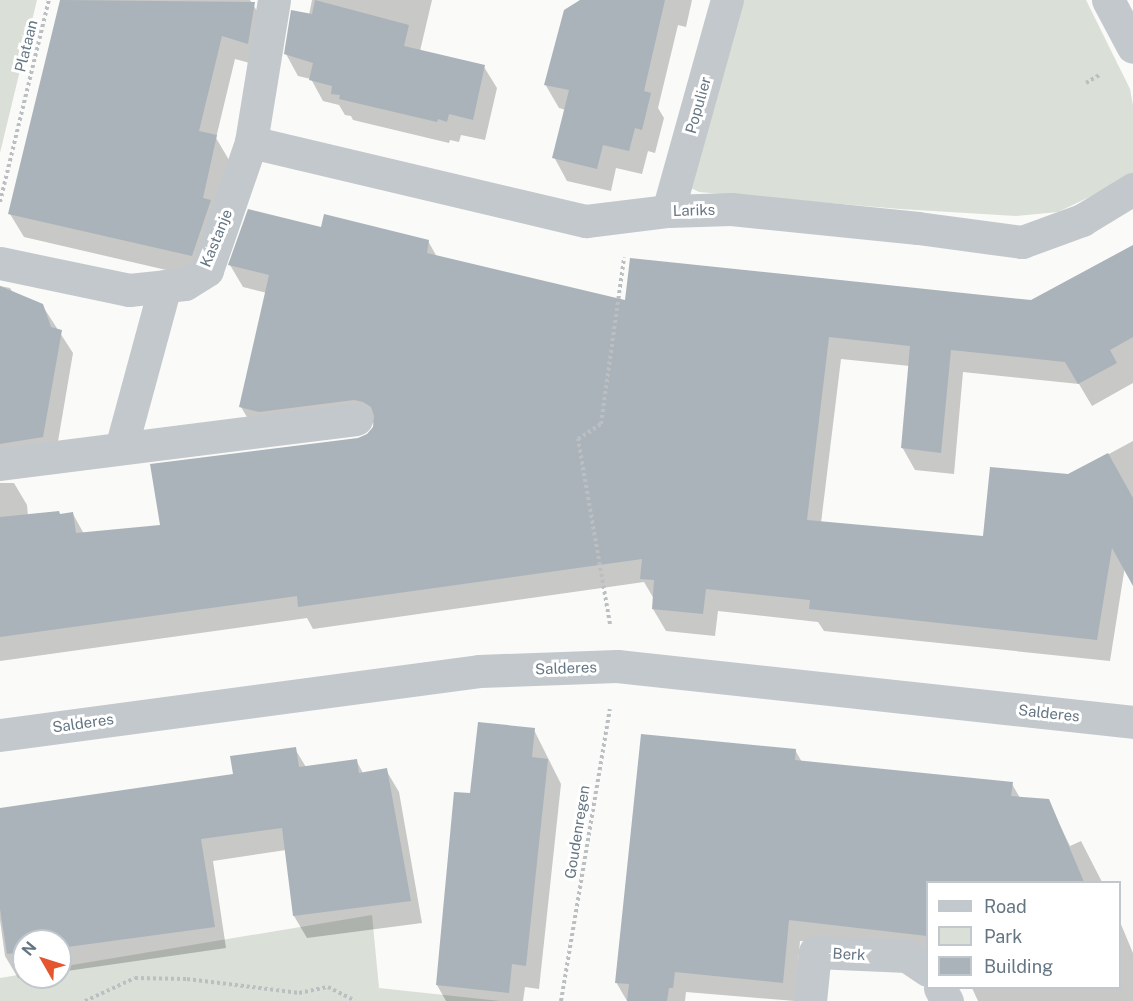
<!DOCTYPE html>
<style>
body{margin:0}
#map{position:relative;width:1133px;height:1001px;overflow:hidden;background:#fafaf8;font-family:"Public Sans",sans-serif}
div>[style]{position:absolute}
[style*='--x']{left:calc(var(--x)*1px);top:calc(var(--y)*1px);width:calc(var(--w)*1px);rotate:calc(var(--a)*1deg)}
.green>*{inset:0;background:#dadfd7}
.shadow>*{inset:0;background:#0003}
.building>*{inset:0;background:#aab3b9}
.path>*{height:4px;margin-top:-2px;transform-origin:0;background:repeating-linear-gradient(90deg,#bbbfc2 0 3px,transparent 0 6px)}
.minor>*{height:33px;margin:-16.5px;padding:0 16.5px;transform-origin:16.5px;border-radius:16.5px;background:#c3c8cc}
span{translate:-50% -50%;white-space:nowrap;text-align:center;line-height:1.15;-webkit-text-stroke:6px #fff;paint-order:stroke}
.street-label{font-size:15px;color:#657683}
.legend{position:absolute;left:926px;top:881px;width:195px;height:108px;box-sizing:border-box;background:#fff;border:2px solid #c1c8cd;margin:0;padding:8px 10px;list-style:none;font-size:18px;color:#657683}
.legend li{display:flex;align-items:center;gap:12px;height:30px}
.legend b{width:30px;border:2px solid #c1c8cd}
.north{position:absolute;left:12px;top:929px;width:60px;height:60px;box-sizing:border-box;background:#fff;border:2px solid #c1c8cd;border-radius:50%;rotate:309deg;font-size:16px;font-weight:700;line-height:24px;text-align:center;color:#657683}
.north::after{content:'';display:block;margin:auto;width:21px;height:27px;background:#e4572e;clip-path:polygon(50% 0,100% 100%,50% 72%,0 100%)}
</style>
<div id="map">
<div class="green">
<i style="clip-path:polygon(0 0,37px 0,0 153px)"></i>
<i style="clip-path:polygon(733px 0,1086px 0,1130px 89px,1133px 105px,1133px 176px,1058px 212px,1016px 216px,900px 209px,699px 192px,685px 185px)"></i>
<i style="clip-path:polygon(372px 915px,379px 988px,500px 1001px,0 1001px,0 978px,24px 974px,24px 977px,60px 977px,60px 967px)"></i>
</div>
<div class="shadow">
<i style="clip-path:polygon(62px 0,250px 0,267px 27px,261px 66px,235px 59px,216px 138px,229px 160px,205px 279px,24px 237px,10px 214px)"></i>
<i style="clip-path:polygon(312px 0,432px 0,420px 51px,484px 67px,497px 88px,485px 140px,461px 135px,459px 142px,450px 140px,449px 143px,353px 120px,351px 116px,345px 115px,339px 105px,323px 101px,311px 79px,298px 76px,286px 54px,309px 15px)"></i>
<i style="clip-path:polygon(580px 0,692px 0,686px 27px,678px 25px,658px 108px,664px 118px,655px 153px,648px 151px,642px 174px,616px 168px,611px 191px,567px 181px,554px 157px,566px 110px,559px 108px,545px 84px)"></i>
<i style="clip-path:polygon(322px 229px,428px 241px,437px 257px,626px 302px,1032px 302px,1133px 247px,1133px 383px,1092px 406px,1079px 384px,963px 372px,954px 474px,915px 470px,902px 447px,910px 366px,841px 359px,821px 523px,985px 538px,1068px 476px,1133px 441px,1133px 581px,1125px 566px,1110px 661px,824px 631px,818px 622px,718px 611px,715px 636px,666px 631px,653px 609px,654px 599px,644px 582px,313px 629px,307px 618px,0 661px,0 483px,14px 483px,27px 505px,28px 516px,73px 514px,84px 534px,161px 527px,369px 435px,375px 423px,254px 429px,241px 407px,267px 293px,243px 287px,230px 265px)"></i>
<i style="clip-path:polygon(0 286px,10px 288px,13px 293px,42px 305px,73px 353px,55px 459px,0 473px)"></i>
<i style="clip-path:polygon(534px 730px,561px 784px,539px 989px,525px 987px,523px 1001px,446px 1001px,437px 985px,472px 795px)"></i>
<i style="clip-path:polygon(295px 749px,306px 767px,356px 760px,363px 773px,386px 770px,399px 792px,422px 923px,307px 938px,294px 916px,286px 850px,213px 861px,226px 948px,60px 972px,60px 941px,24px 941px,24px 977px,18px 978px,5px 956px,0 920px,0 809px,235px 775px)"></i>
<i style="clip-path:polygon(795px 750px,802px 762px,1012px 784px,1020px 798px,1048px 801px,1070px 846px,1081px 841px,1102px 882px,928px 882px,928px 955px,800px 941px,795px 1001px,686px 992px,685px 1001px,627px 1001px,616px 982px)"></i>
<i style="clip-path:polygon(1120px 922px,1133px 953px,1133px 1001px,978px 1001px,972px 988px,1120px 988px)"></i>
</div>
<div class="building">
<i style="clip-path:polygon(60px 0,255px 2px,248px 44px,222px 36px,199px 131px,217px 135px,203px 198px,211px 200px,192px 256px,8px 214px)"></i>
<i style="clip-path:polygon(315px 0,409px 25px,404px 46px,485px 65px,473px 120px,449px 114px,447px 122px,438px 119px,437px 122px,339px 99px,340px 95px,331px 94px,332px 86px,309px 80px,313px 63px,284px 54px,291px 10px,312px 14px)"></i>
<i style="clip-path:polygon(580px 0,665px 0,644px 91px,651px 93px,642px 130px,635px 128px,629px 151px,603px 145px,597px 169px,552px 158px,569px 90px,544px 85px,564px 10px)"></i>
<i style="clip-path:polygon(248px 209px,321px 227px,324px 214px,429px 240px,427px 253px,625px 300px,630px 258px,1031px 300px,1133px 245px,1133px 337px,1110px 350px,1117px 363px,1078px 384px,1065px 362px,951px 350px,941px 453px,901px 448px,910px 346px,829px 337px,807px 520px,983px 536px,990px 467px,1068px 474px,1108px 453px,1133px 498px,1133px 586px,1112px 548px,1097px 640px,809px 609px,810px 600px,706px 589px,703px 614px,652px 609px,654px 580px,640px 579px,642px 559px,298px 607px,297px 596px,0 637px,0 517px,59px 511px,60px 514px,73px 512px,76px 533px,160px 525px,150px 464px,358px 438px,367px 434px,373px 427px,374px 416px,371px 407px,363px 402px,354px 400px,259px 412px,239px 407px,269px 275px,228px 265px)"></i>
<i style="clip-path:polygon(0 286px,43px 304px,51px 327px,62px 330px,43px 437px,0 444px)"></i>
<i style="clip-path:polygon(478px 722px,535px 728px,532px 757px,548px 759px,526px 966px,512px 964px,509px 993px,436px 985px,454px 792px,470px 793px)"></i>
<i style="clip-path:polygon(641px 734px,796px 749px,795px 760px,1013px 782px,1011px 796px,1049px 799px,1084px 882px,927px 882px,927px 936px,789px 920px,783px 983px,675px 972px,673px 988px,669px 988px,667px 1001px,627px 1001px,629px 984px,615px 983px)"></i>
<i style="clip-path:polygon(296px 747px,299px 767px,357px 759px,359px 773px,387px 768px,411px 901px,293px 916px,282px 828px,201px 839px,215px 927px,60px 948px,60px 941px,24px 941px,24px 952px,7px 954px,0 909px,0 808px,233px 774px,230px 756px)"></i>
</div>
<div class="path">
<i style="--x:1086;--y:83;--w:17;--a:-31"></i>
<i style="--x:0;--y:202;--w:208;--a:-76.4"></i>
<i style="--x:610;--y:624;--w:188;--a:-99.8"></i>
<i style="--x:578;--y:439;--w:27;--a:-33"></i>
<i style="--x:601;--y:424;--w:168;--a:-82.1"></i>
<i style="--x:85;--y:1001;--w:55;--a:-24.7"></i>
<i style="--x:135;--y:978;--w:52;--a:1.1"></i>
<i style="--x:187;--y:979;--w:113;--a:7.1"></i>
<i style="--x:299;--y:993;--w:30;--a:-12"></i>
<i style="--x:328;--y:987;--w:30;--a:27"></i>
<i style="--x:561;--y:1001;--w:296;--a:-80.5"></i>
</div>
<div class="minor">
<i style="--x:1108;--y:0;--w:53;--a:62"></i>
<i style="--x:251;--y:142;--w:344;--a:13.3"></i>
<i style="--x:586;--y:221;--w:83;--a:-7"></i>
<i style="--x:668;--y:211;--w:63;--a:-1.8"></i>
<i style="--x:731;--y:209;--w:188;--a:5.8"></i>
<i style="--x:918;--y:228;--w:105;--a:7.7"></i>
<i style="--x:1022;--y:242;--w:64;--a:-20.1"></i>
<i style="--x:1082;--y:220;--w:60;--a:-31.3"></i>
<i style="--x:668;--y:211;--w:219;--a:-74.4"></i>
<i style="--x:0;--y:263;--w:132;--a:11.8"></i>
<i style="--x:129;--y:290;--w:56;--a:-6.1"></i>
<i style="--x:185;--y:284;--w:26;--a:-32"></i>
<i style="--x:207;--y:270;--w:135;--a:-71"></i>
<i style="--x:251;--y:142;--w:144;--a:-80.8"></i>
<i style="--x:121;--y:448;--w:168;--a:-74.8"></i>
<i style="--x:0;--y:464;--w:359;--a:-7.2"></i>
<i style="--x:0;--y:735;--w:483;--a:-7.6"></i>
<i style="--x:479;--y:671;--w:138;--a:-2.1"></i>
<i style="--x:617;--y:666;--w:519;--a:6.19"></i>
<i style="--x:940;--y:988;--w:15;--a:62"></i>
<i style="--x:810;--y:1001;--w:49;--a:-84.2"></i>
<i style="--x:815;--y:952;--w:92;--a:2.5"></i>
<i style="--x:907;--y:956;--w:25;--a:34"></i>
</div>
<div class="street-label">
<span style="left:26px;top:46px;rotate:-76deg">Plataan</span>
<span style="left:698px;top:105px;rotate:-74deg">Populier</span>
<span style="left:694px;top:210px;rotate:-2deg">Lariks</span>
<span style="left:216px;top:238px;rotate:-68deg">Kastanje</span>
<span style="left:566px;top:668px;rotate:-2deg">Salderes</span>
<span style="left:1049px;top:713px;rotate:6deg">Salderes</span>
<span style="left:83px;top:723px;rotate:-8deg">Salderes</span>
<span style="left:577px;top:832px;rotate:-81deg">Goudenregen</span>
<span style="left:849px;top:954px;rotate:3deg">Berk</span>
</div>
<ul class="legend">
<li><b style="height:8px;background:#c3c8cc"></b>Road</li>
<li><b style="height:16px;background:#dadfd7"></b>Park</li>
<li><b style="height:16px;background:#aab3b9"></b>Building</li>
</ul>
<div class="north">N</div>
</div>
